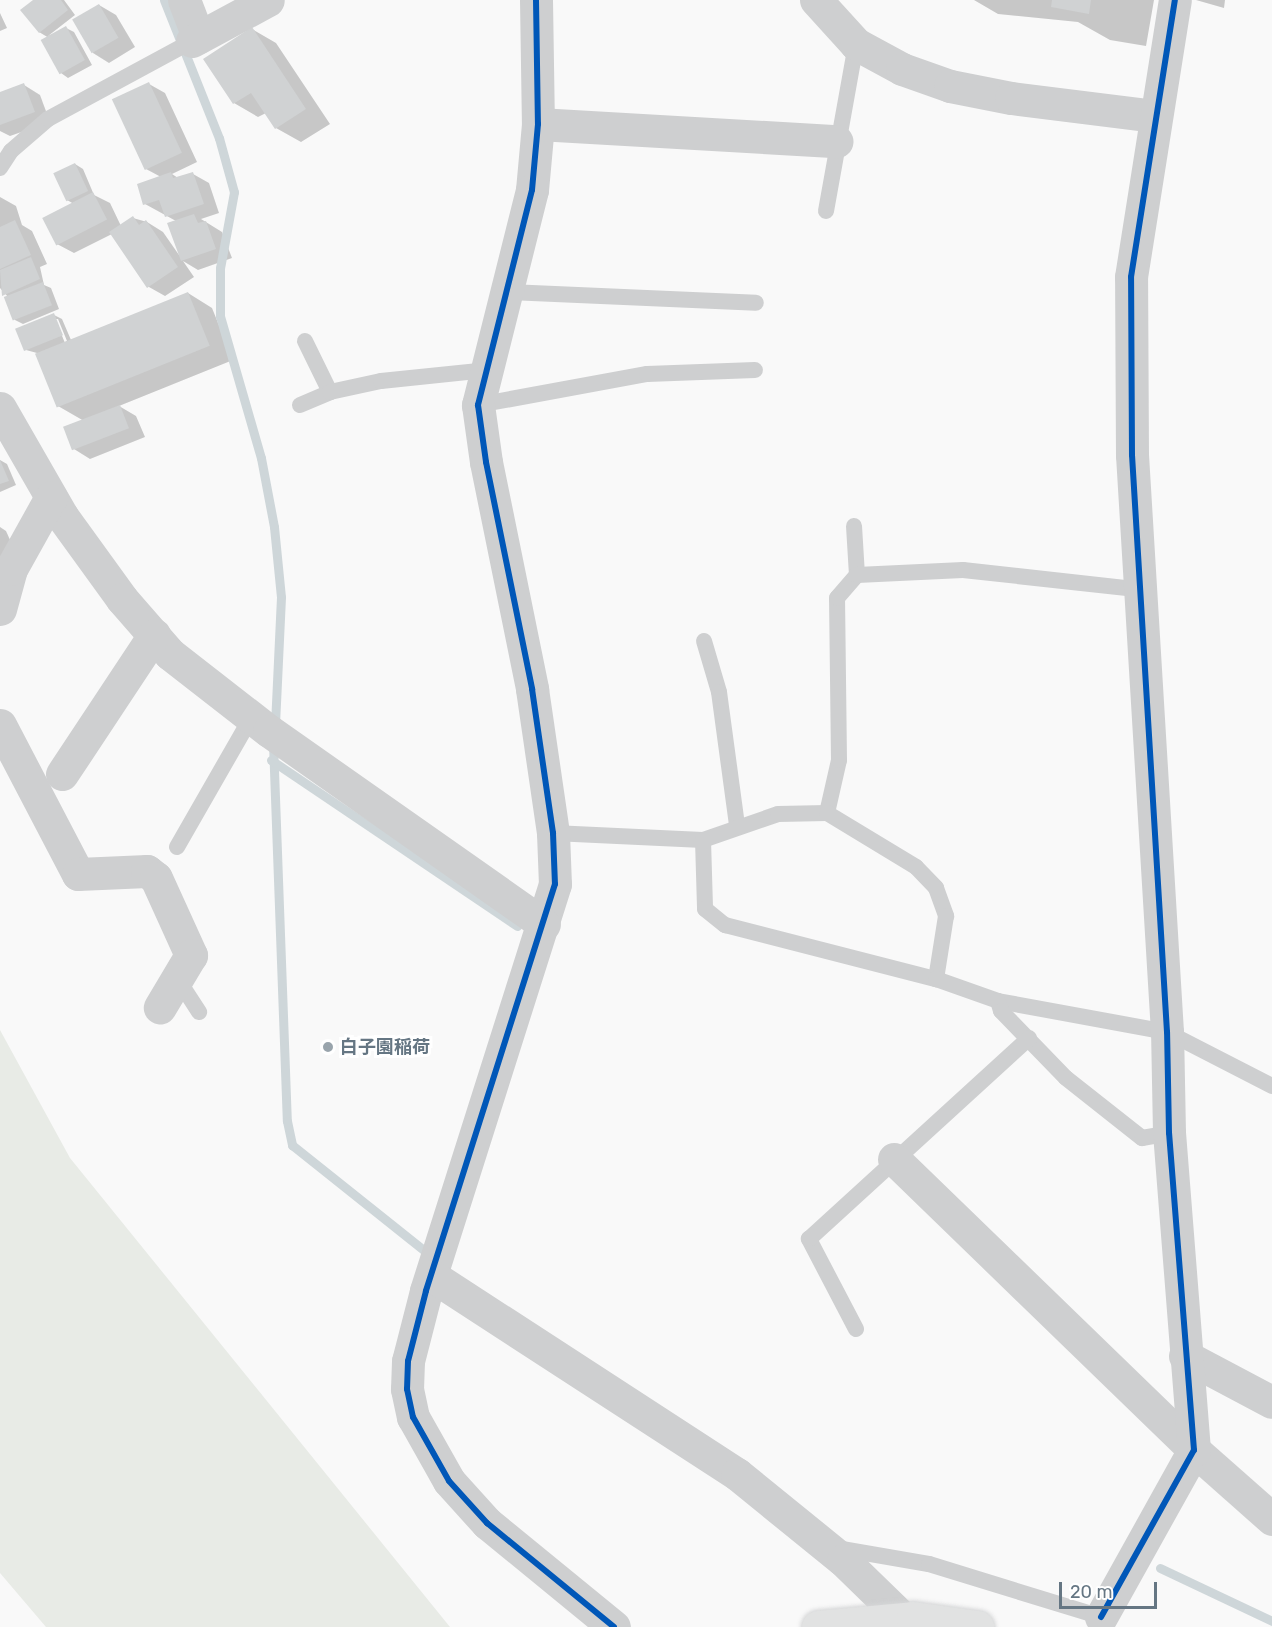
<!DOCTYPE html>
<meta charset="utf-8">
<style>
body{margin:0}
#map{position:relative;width:1272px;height:1627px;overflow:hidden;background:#f9f9f9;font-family:Rubik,"Noto Sans JP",sans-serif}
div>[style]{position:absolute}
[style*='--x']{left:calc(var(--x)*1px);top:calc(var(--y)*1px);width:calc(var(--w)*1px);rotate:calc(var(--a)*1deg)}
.green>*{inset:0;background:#e8ebe6}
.shadow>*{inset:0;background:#0003}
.stream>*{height:9px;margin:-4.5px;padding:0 4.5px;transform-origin:4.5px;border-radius:4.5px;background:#ced6d9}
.building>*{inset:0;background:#d0d2d3;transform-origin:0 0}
.lane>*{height:16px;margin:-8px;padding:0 8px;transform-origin:8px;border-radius:8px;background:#cecfd0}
.street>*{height:33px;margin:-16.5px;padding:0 16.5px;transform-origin:16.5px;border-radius:16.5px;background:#cecfd0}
.bridges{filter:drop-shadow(0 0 2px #d5d6d7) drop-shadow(0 0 2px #d5d6d7)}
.primary-bridge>*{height:33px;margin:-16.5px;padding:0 16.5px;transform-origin:16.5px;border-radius:16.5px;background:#e1e2e2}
.cycleway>*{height:6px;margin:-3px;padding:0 3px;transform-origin:3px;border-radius:3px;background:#0057b8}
.dots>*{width:16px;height:16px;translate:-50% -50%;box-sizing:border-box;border:3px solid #fff;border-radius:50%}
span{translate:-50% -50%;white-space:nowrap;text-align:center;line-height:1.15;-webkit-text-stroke:6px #fff;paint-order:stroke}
.poi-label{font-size:18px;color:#657683;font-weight:700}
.left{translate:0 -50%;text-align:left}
.scale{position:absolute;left:1059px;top:1582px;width:98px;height:27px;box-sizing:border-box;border:3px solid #657683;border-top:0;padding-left:8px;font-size:18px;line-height:21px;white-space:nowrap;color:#657683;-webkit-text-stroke:4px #fff;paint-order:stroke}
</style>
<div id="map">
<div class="green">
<i style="clip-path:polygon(0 1030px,70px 1158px,450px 1627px,46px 1627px,0 1573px)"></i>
</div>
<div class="shadow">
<i style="clip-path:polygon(36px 0,64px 0,75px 15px,48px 36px,66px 28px,74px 32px,92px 65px,68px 78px,61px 73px,43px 41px,49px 38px,39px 32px)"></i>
<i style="clip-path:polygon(974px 0,1154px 0,1146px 46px,1110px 40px,1078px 22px,998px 14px)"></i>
<i style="clip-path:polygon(1196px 0,1225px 0,1224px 8px)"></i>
<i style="clip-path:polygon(99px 5px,116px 15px,135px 47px,109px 63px,93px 53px)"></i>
<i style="clip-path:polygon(0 13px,7px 28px,0 31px)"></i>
<i style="clip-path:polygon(252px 29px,276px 43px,330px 124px,301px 142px,276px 128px,266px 113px,258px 117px,234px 103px)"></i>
<i style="clip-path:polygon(149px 84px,165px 93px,197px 162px,172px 174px,178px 178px,193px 174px,209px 183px,219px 213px,201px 219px,222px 232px,232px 258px,198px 270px,183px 261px,194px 277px,165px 296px,149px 287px,112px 234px,74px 253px,57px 244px,74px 204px,67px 200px,75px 164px,83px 169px,94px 195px,110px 203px,121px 226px,133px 218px,147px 222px,163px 232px,179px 255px,176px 221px,145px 204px,161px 177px,146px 169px)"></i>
<i style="clip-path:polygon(24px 85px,40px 95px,50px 122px,10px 136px,0 131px,0 94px)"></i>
<i style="clip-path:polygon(0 197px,16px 206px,22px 225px,32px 231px,47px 264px,40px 267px,44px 285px,51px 288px,59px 309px,23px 324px,15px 320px,9px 298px,0 288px)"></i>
<i style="clip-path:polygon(evenodd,188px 293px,212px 308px,233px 360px,119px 406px,136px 416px,145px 437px,90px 459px,74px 449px,84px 421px,58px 406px,37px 353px,26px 350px,54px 315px,62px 319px,71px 340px,188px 293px,55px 319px,58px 319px,67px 341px,65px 343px,55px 319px)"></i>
<i style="clip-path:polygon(0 460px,7px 464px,16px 485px,0 492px)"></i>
<i style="clip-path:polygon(0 527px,6px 531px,15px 551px,0 558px)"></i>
</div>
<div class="stream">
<i style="--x:164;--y:0;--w:149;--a:68.3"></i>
<i style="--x:219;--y:138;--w:56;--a:74.5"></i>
<i style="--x:234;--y:192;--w:77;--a:100.4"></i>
<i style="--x:220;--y:268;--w:48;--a:90"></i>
<i style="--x:220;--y:316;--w:148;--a:73.9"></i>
<i style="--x:261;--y:458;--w:70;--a:79.3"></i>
<i style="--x:274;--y:527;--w:70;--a:84.3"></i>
<i style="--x:281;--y:597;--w:129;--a:92.7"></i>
<i style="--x:273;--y:743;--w:378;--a:87.9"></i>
<i style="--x:287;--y:1121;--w:25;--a:78"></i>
<i style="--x:292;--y:1145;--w:178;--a:38.6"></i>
<i style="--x:271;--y:760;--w:297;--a:34"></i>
<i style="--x:1160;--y:1568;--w:124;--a:25.3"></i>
</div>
<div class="building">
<i style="clip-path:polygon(33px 0,61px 0,68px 10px,39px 33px,20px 10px)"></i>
<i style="clip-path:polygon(1052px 0,1091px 0,1089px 14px,1051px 7px)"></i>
<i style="left:99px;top:4px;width:39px;height:31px;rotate:60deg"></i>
<i style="left:66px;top:26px;width:39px;height:29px;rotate:61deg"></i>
<i style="clip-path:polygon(252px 27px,306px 109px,275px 129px,251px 93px,233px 104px,203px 59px)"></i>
<i style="left:149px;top:82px;width:78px;height:41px;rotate:65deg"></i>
<i style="clip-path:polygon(24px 83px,35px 112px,0 125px,0 92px)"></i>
<i style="left:75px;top:163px;width:31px;height:24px;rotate:65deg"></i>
<i style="clip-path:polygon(171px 172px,173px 178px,193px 172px,204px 204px,165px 217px,159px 200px,143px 205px,137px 184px)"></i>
<i style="left:93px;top:192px;width:31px;height:57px;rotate:63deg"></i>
<i style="clip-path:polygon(194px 214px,198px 223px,206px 221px,216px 249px,181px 261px,167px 223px)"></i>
<i style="clip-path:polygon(133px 216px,139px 225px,146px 220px,178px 267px,147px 288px,109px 232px)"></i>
<i style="clip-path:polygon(15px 220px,31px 255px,0 269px,0 227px)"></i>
<i style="clip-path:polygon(31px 257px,40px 279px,2px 296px,0 270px)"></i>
<i style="left:43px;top:282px;width:25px;height:42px;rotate:69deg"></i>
<i style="left:188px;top:292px;width:58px;height:165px;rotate:68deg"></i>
<i style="left:54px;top:313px;width:24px;height:42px;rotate:68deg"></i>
<i style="left:120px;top:405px;width:25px;height:61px;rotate:69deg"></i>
<i style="clip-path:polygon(0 460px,9px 481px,0 484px)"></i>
</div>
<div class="lane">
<i style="--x:0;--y:168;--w:20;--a:-57"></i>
<i style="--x:11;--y:151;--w:49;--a:-40.9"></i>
<i style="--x:48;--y:119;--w:164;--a:-28.4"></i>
<i style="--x:826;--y:211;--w:170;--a:-79.8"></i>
<i style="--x:509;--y:292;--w:247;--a:2.5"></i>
<i style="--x:305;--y:341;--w:57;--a:63.9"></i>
<i style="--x:300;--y:405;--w:33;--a:-23"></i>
<i style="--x:330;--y:392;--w:52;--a:-12.2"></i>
<i style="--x:381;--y:381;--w:108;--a:-5.9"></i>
<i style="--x:478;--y:405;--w:172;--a:-10.4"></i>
<i style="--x:647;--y:374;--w:108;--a:-2.1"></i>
<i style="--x:854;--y:526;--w:49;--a:86.5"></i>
<i style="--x:704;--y:641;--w:53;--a:73.6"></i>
<i style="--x:719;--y:692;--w:135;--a:82.3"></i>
<i style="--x:827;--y:813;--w:54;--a:-77.2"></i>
<i style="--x:839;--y:760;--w:162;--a:-90.7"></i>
<i style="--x:837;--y:598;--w:30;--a:-49"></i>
<i style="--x:857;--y:575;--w:106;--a:-2.7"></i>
<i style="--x:963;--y:570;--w:181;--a:6.3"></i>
<i style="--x:553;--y:833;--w:150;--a:2.7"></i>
<i style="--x:703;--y:840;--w:79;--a:-19.1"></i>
<i style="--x:778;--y:814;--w:49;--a:-1.2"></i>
<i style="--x:827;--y:813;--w:104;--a:31.2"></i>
<i style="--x:916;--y:867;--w:29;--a:46"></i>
<i style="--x:936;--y:888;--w:30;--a:70"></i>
<i style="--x:946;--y:916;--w:64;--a:99"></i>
<i style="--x:703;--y:840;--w:69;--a:88.3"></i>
<i style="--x:705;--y:909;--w:26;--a:39"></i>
<i style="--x:725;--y:925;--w:218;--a:14.4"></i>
<i style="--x:936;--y:979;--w:66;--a:19.5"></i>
<i style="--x:998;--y:1001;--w:172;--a:10.4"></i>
<i style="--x:1167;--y:1032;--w:118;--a:27.2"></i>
<i style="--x:177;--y:847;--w:149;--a:-60.2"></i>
<i style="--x:179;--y:981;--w:37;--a:57"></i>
<i style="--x:998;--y:1001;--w:10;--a:73"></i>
<i style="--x:1001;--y:1011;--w:93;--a:45.9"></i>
<i style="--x:1066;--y:1078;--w:97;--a:38.3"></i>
<i style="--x:1142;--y:1138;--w:27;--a:-10"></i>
<i style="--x:856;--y:1329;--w:102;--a:-117.6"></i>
<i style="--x:809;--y:1239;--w:298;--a:-42.4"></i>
<i style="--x:836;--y:1548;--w:94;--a:9.8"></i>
<i style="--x:929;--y:1564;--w:180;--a:17.1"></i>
</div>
<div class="street">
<i style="--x:184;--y:0;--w:40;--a:69"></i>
<i style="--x:536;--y:0;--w:124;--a:89.1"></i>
<i style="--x:538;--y:124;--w:66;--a:95.2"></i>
<i style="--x:532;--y:190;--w:222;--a:104.1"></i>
<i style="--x:478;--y:405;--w:58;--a:82"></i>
<i style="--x:486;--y:462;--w:232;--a:78.5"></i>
<i style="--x:532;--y:689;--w:146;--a:81.7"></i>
<i style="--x:553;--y:833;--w:51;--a:87.8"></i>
<i style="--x:555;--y:884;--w:427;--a:107.6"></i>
<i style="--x:426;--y:1291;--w:72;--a:104.4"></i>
<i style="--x:408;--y:1361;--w:28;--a:92"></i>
<i style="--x:407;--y:1389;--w:29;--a:78"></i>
<i style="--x:413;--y:1417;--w:73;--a:60.6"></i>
<i style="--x:449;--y:1481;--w:57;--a:47.9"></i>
<i style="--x:487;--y:1523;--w:164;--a:39.3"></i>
<i style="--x:816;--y:0;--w:59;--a:47.7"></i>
<i style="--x:856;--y:44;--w:52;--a:28.5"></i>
<i style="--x:902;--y:69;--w:51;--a:19.5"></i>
<i style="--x:950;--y:86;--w:62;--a:11.1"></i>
<i style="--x:1011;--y:98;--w:146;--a:7.1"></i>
<i style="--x:192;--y:41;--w:86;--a:-28.3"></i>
<i style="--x:538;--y:124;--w:299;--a:3.3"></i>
<i style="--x:0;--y:408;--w:125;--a:60.1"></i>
<i style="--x:62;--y:516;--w:102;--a:54.1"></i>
<i style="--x:122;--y:599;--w:73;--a:48.9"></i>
<i style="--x:170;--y:654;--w:125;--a:37.9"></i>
<i style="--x:269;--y:731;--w:336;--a:35.1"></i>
<i style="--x:0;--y:609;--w:41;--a:-74.6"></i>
<i style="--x:11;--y:569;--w:82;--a:-60.9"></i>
<i style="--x:0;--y:725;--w:168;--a:62.4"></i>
<i style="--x:78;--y:874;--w:69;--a:-2.5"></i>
<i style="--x:147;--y:871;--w:11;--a:38"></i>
<i style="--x:156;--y:878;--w:85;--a:65.6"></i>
<i style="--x:191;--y:955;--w:61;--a:120.8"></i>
<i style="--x:62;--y:774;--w:167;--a:-56.5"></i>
<i style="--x:894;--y:1159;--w:418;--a:44.1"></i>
<i style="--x:1194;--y:1450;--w:104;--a:41.5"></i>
<i style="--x:432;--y:1276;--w:364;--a:33"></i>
<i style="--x:737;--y:1474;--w:136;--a:39.1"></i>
<i style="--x:843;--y:1560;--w:96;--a:44.2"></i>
<i style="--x:1185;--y:1356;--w:98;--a:27.9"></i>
<i style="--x:1101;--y:1617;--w:191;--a:-60.9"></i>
<i style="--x:1194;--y:1450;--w:318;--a:-94.5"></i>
<i style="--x:1169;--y:1133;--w:101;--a:-91.1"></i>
<i style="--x:1167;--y:1032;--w:578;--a:-93.47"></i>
<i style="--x:1132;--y:455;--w:178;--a:-90.3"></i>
<i style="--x:1131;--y:277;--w:280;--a:-81"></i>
</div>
<div class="bridges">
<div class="primary-bridge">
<i style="--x:818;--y:1627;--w:95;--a:-5.4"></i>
<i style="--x:913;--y:1618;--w:65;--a:8"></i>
</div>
</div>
<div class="cycleway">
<i style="--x:536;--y:0;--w:124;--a:89.1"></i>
<i style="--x:538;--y:124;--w:66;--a:95.2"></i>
<i style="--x:532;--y:190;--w:222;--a:104.1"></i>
<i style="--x:478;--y:405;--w:58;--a:82"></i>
<i style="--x:486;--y:462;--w:232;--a:78.5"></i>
<i style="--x:532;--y:689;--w:146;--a:81.7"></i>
<i style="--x:553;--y:833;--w:51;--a:87.8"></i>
<i style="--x:555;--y:884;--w:427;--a:107.6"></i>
<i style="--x:426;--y:1291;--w:72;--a:104.4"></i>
<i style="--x:408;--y:1361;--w:28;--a:92"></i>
<i style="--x:407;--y:1389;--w:29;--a:78"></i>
<i style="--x:413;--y:1417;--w:73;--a:60.6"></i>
<i style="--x:449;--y:1481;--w:57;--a:47.9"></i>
<i style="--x:487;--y:1523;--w:164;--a:39.3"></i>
<i style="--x:1101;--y:1617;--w:191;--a:-60.9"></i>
<i style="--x:1194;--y:1450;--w:318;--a:-94.5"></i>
<i style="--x:1169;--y:1133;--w:101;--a:-91.1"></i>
<i style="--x:1167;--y:1032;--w:578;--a:-93.47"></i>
<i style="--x:1132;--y:455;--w:178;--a:-90.3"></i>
<i style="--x:1131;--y:277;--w:280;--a:-81"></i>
</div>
<div class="dots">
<i style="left:328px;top:1047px;background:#99a4ac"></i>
</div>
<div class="poi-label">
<span class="left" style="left:340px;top:1047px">白子園稲荷</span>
</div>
<div class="scale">20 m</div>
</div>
